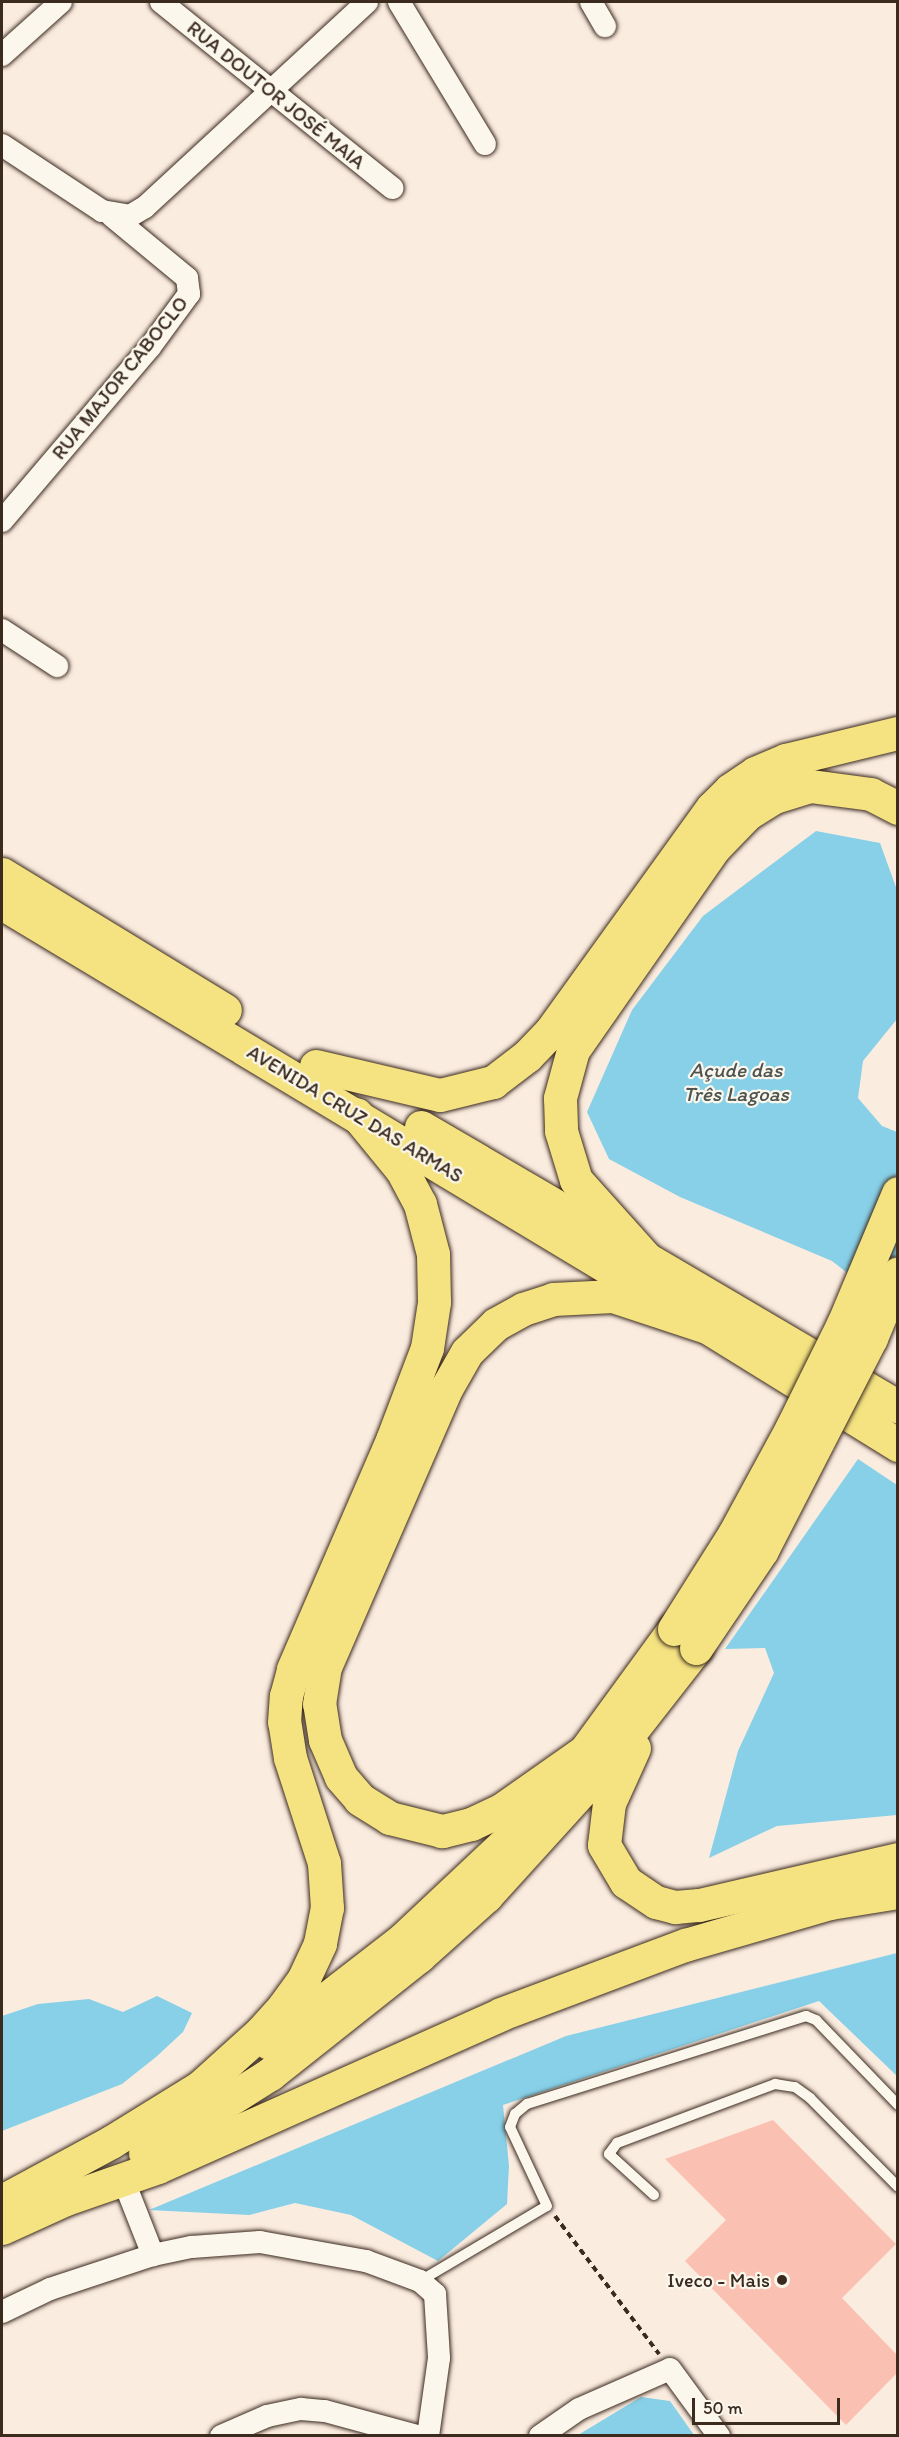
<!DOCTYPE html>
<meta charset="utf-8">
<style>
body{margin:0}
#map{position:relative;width:899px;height:2437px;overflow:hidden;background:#fbece0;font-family:Itim,sans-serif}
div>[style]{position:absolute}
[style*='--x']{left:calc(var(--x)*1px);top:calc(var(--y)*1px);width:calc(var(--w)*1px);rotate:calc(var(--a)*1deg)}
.water>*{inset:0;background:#87d0e8}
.building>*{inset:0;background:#fac0b2}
.path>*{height:4px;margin-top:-2px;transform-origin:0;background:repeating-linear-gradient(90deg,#3b2a1e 0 6px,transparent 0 10.5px)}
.roads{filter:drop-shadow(0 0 2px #3b2a1e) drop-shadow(0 0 2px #3b2a1e)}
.lane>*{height:10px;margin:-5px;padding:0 5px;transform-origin:5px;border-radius:5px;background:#fbf7ec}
.street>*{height:22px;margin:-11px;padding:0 11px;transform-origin:11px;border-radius:11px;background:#fbf7ec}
.primary>*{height:33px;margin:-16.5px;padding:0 16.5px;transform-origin:16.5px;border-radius:16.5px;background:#f5e382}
.highway>*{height:33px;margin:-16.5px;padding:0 16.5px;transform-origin:16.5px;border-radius:16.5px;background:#f5e382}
.bridges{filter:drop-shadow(0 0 2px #3b2a1e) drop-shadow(0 0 2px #3b2a1e)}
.highway-bridge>*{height:33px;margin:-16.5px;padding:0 16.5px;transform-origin:16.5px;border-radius:16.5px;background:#f5e382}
.dots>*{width:16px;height:16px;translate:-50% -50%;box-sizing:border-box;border:3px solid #fbf7ec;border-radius:50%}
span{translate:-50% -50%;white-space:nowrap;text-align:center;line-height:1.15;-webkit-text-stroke:4.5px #fbf7ec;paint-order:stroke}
.street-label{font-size:20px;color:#3b2a1e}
.poi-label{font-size:20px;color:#3b2a1e}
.right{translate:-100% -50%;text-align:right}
.water-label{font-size:21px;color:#4e5450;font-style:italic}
.frame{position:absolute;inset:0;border:3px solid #3b2a1e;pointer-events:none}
.scale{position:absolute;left:692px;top:2398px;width:148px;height:27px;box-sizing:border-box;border:3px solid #3b2a1e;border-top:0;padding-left:8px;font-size:18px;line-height:21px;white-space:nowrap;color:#3b2a1e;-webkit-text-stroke:4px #fbf7ec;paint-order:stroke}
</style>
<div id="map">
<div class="water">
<i style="clip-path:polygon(816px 831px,880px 843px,897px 890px,897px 1019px,863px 1061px,858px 1098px,882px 1126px,897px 1132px,897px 1312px,832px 1261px,680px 1197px,609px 1159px,587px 1112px,632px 1010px,703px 916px)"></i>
<i style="clip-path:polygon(858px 1459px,897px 1485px,897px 1815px,777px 1826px,709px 1858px,738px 1751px,774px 1673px,765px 1648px,725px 1649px)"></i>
<i style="clip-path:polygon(897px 1953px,897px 2076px,819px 2001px,503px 2105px,509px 2166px,507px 2204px,438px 2261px,351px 2215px,295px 2203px,249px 2215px,149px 2210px,566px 2036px)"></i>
<i style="clip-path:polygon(157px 1996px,192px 2013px,183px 2032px,156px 2057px,122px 2084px,2px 2131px,2px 2016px,38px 2004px,89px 1999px,123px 2012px)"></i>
<i style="clip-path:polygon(641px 2397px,670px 2401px,694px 2435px,578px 2435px)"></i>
</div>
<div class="building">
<i style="clip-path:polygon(773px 2120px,896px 2244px,842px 2298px,897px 2355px,897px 2373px,846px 2425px,685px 2261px,726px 2220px,665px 2159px)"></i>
</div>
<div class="path">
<i style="--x:555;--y:2216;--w:173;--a:53"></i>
</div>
<div class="roads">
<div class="lane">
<i style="--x:654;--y:2195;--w:61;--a:-137.7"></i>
<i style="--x:609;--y:2154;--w:14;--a:-54"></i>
<i style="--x:617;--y:2143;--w:169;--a:-20.5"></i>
<i style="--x:775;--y:2084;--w:20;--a:9"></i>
<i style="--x:795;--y:2087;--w:19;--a:36"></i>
<i style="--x:810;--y:2098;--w:125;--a:45.3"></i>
<i style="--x:420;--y:2281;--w:147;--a:-30.6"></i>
<i style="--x:547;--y:2206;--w:87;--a:-115.1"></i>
<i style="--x:510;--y:2127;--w:14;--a:-69"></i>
<i style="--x:515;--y:2114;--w:16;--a:-40"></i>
<i style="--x:527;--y:2104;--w:293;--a:-17.5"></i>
<i style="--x:806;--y:2016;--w:11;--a:22"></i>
<i style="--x:816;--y:2020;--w:118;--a:46"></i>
</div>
<div class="street">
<i style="--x:161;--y:2;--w:297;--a:38.8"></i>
<i style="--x:399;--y:2;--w:166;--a:58.8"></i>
<i style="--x:591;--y:2;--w:28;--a:60"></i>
<i style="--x:2;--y:55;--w:79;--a:-41.9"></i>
<i style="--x:2;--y:145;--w:120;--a:33.4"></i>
<i style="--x:102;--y:211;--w:28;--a:10"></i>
<i style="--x:130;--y:216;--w:17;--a:-31"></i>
<i style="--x:145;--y:207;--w:302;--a:-42.7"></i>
<i style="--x:2;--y:521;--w:228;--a:-49.6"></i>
<i style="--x:150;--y:347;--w:66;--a:-53.7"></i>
<i style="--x:189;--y:294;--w:16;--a:-97"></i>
<i style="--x:187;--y:278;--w:97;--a:-140.4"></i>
<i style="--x:2;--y:630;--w:66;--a:33.2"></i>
<i style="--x:123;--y:2179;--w:82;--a:68.5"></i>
<i style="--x:2;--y:2312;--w:53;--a:-25.6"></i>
<i style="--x:50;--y:2289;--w:108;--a:-18.3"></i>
<i style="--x:153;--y:2255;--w:40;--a:-12"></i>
<i style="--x:192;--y:2247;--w:68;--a:-4.2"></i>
<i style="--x:260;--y:2242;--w:108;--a:10.2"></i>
<i style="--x:366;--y:2261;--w:58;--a:20.3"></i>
<i style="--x:420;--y:2281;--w:20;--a:41"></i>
<i style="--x:435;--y:2294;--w:64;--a:86.4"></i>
<i style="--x:439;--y:2358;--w:79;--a:98"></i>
<i style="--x:221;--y:2436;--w:50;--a:-23.5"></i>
<i style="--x:267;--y:2416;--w:35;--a:-12"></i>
<i style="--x:301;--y:2409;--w:24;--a:5"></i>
<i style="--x:325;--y:2411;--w:95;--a:15.2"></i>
<i style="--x:540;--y:2436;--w:47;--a:-34.7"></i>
<i style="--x:579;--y:2409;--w:99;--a:-23.7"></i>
<i style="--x:670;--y:2369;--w:83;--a:53.8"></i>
</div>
<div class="primary">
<i style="--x:2;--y:874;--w:261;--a:31.4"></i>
<i style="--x:2;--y:903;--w:794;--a:31.03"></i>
<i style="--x:421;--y:1127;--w:251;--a:30.3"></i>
</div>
<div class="highway">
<i style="--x:898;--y:808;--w:30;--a:-153"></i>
<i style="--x:871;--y:794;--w:62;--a:-172.5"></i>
<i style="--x:810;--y:786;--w:38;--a:163"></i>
<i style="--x:774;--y:797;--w:32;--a:148"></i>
<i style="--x:747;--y:814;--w:47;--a:134.1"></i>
<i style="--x:714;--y:848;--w:246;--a:124.9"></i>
<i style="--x:573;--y:1050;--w:50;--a:105.2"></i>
<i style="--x:560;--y:1098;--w:33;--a:88"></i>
<i style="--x:561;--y:1131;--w:51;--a:73"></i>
<i style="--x:576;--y:1180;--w:106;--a:48.1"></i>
<i style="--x:647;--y:1259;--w:291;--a:30.5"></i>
<i style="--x:316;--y:1066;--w:127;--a:13.2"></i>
<i style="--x:440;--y:1095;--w:55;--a:-13.8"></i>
<i style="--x:493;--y:1082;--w:43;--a:-37.4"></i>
<i style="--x:527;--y:1056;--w:35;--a:-46"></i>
<i style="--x:551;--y:1031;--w:275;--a:-54.2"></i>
<i style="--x:712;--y:808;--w:25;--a:-45"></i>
<i style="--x:730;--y:790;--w:30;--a:-34"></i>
<i style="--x:755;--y:773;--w:34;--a:-23"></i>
<i style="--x:786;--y:760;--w:115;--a:-13.6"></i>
<i style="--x:634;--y:1748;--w:60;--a:114.4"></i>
<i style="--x:609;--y:1803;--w:42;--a:96.8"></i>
<i style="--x:604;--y:1845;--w:43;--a:59.3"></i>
<i style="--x:626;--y:1882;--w:36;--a:34"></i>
<i style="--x:656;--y:1902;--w:20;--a:15"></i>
<i style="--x:675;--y:1907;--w:24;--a:-5"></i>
<i style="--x:699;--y:1905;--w:204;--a:-13"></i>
<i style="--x:585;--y:1751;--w:103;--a:144.9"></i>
<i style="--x:501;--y:1810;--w:33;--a:155"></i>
<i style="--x:471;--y:1824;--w:30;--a:166"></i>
<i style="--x:442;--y:1831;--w:54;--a:-166"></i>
<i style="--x:390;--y:1818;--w:36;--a:-148"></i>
<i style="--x:360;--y:1799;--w:29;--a:-131"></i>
<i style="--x:341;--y:1777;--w:40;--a:-113.4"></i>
<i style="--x:325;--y:1740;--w:36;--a:-99"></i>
<i style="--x:319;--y:1704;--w:37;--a:-81"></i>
<i style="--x:325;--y:1667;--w:305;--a:-66.5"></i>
<i style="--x:447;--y:1387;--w:40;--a:-60.3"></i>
<i style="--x:467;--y:1352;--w:40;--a:-44"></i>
<i style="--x:496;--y:1324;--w:31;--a:-29"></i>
<i style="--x:523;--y:1309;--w:32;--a:-18"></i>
<i style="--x:553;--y:1299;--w:60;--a:-2.9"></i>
<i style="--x:613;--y:1296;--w:99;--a:18.3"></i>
<i style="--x:707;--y:1327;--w:225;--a:31.7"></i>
<i style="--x:269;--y:2043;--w:170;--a:-37.8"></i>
<i style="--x:403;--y:1939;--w:155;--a:-43.2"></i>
<i style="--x:516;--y:1833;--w:107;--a:-49.9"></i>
<i style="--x:585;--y:1751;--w:151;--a:-53.9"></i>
<i style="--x:199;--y:2088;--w:82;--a:-42"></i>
<i style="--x:260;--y:2033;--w:36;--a:-48"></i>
<i style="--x:284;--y:2006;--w:34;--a:-54"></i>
<i style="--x:304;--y:1978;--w:38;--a:-65"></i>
<i style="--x:320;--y:1943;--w:36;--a:-79"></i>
<i style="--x:327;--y:1908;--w:45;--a:-93.8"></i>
<i style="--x:324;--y:1863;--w:110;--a:-107.9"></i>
<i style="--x:290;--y:1758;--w:36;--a:-99"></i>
<i style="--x:284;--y:1722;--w:26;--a:-86"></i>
<i style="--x:286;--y:1696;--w:28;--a:-75"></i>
<i style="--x:293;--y:1669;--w:249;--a:-66.6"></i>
<i style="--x:392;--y:1440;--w:98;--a:-69.2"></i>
<i style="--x:427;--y:1348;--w:47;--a:-81.3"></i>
<i style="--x:434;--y:1302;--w:48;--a:-91.2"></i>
<i style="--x:433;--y:1254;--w:52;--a:-104.6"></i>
<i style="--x:420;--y:1204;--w:40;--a:-118"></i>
<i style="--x:401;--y:1169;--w:71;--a:-129.3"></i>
<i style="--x:145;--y:2153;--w:148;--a:-32.3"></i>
<i style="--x:270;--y:2074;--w:190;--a:-38.4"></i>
<i style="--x:419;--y:1956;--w:90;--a:-41.8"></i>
<i style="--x:486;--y:1896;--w:174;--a:-47.8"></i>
<i style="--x:603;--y:1767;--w:151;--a:-52"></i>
<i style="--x:2;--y:2201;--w:124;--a:-28.4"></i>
<i style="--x:111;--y:2142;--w:126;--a:-31.7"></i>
<i style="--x:2;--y:2228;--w:70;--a:-24.4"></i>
<i style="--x:66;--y:2199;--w:97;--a:-19.2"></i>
<i style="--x:158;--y:2167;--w:376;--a:-24"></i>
<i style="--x:501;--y:2014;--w:197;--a:-20.6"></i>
<i style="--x:685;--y:1945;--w:151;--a:-16.2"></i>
<i style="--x:830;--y:1903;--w:69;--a:-9.2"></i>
</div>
</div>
<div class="bridges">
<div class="highway-bridge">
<i style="--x:674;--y:1629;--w:112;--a:-57.7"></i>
<i style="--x:734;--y:1534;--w:122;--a:-61.5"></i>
<i style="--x:792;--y:1427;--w:115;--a:-63.7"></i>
<i style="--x:843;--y:1324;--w:142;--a:-67.2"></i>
<i style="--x:696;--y:1648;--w:118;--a:-56"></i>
<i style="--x:762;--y:1550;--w:238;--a:-62.8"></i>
<i style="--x:871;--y:1338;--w:70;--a:-67.4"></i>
</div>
</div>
<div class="dots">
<i style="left:782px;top:2280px;background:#3b2a1e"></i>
</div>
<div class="street-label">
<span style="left:276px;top:95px;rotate:39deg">RUA DOUTOR JOSÉ MAIA</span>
<span style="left:120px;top:378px;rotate:-51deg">RUA MAJOR CABOCLO</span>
<span style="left:355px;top:1114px;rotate:31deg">AVENIDA CRUZ DAS ARMAS</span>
</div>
<div class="poi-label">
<span class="right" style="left:770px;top:2280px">Iveco - Mais</span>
</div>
<div class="water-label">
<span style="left:736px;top:1082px">Açude das<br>Três Lagoas</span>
</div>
<div class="frame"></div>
<div class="scale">50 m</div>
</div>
